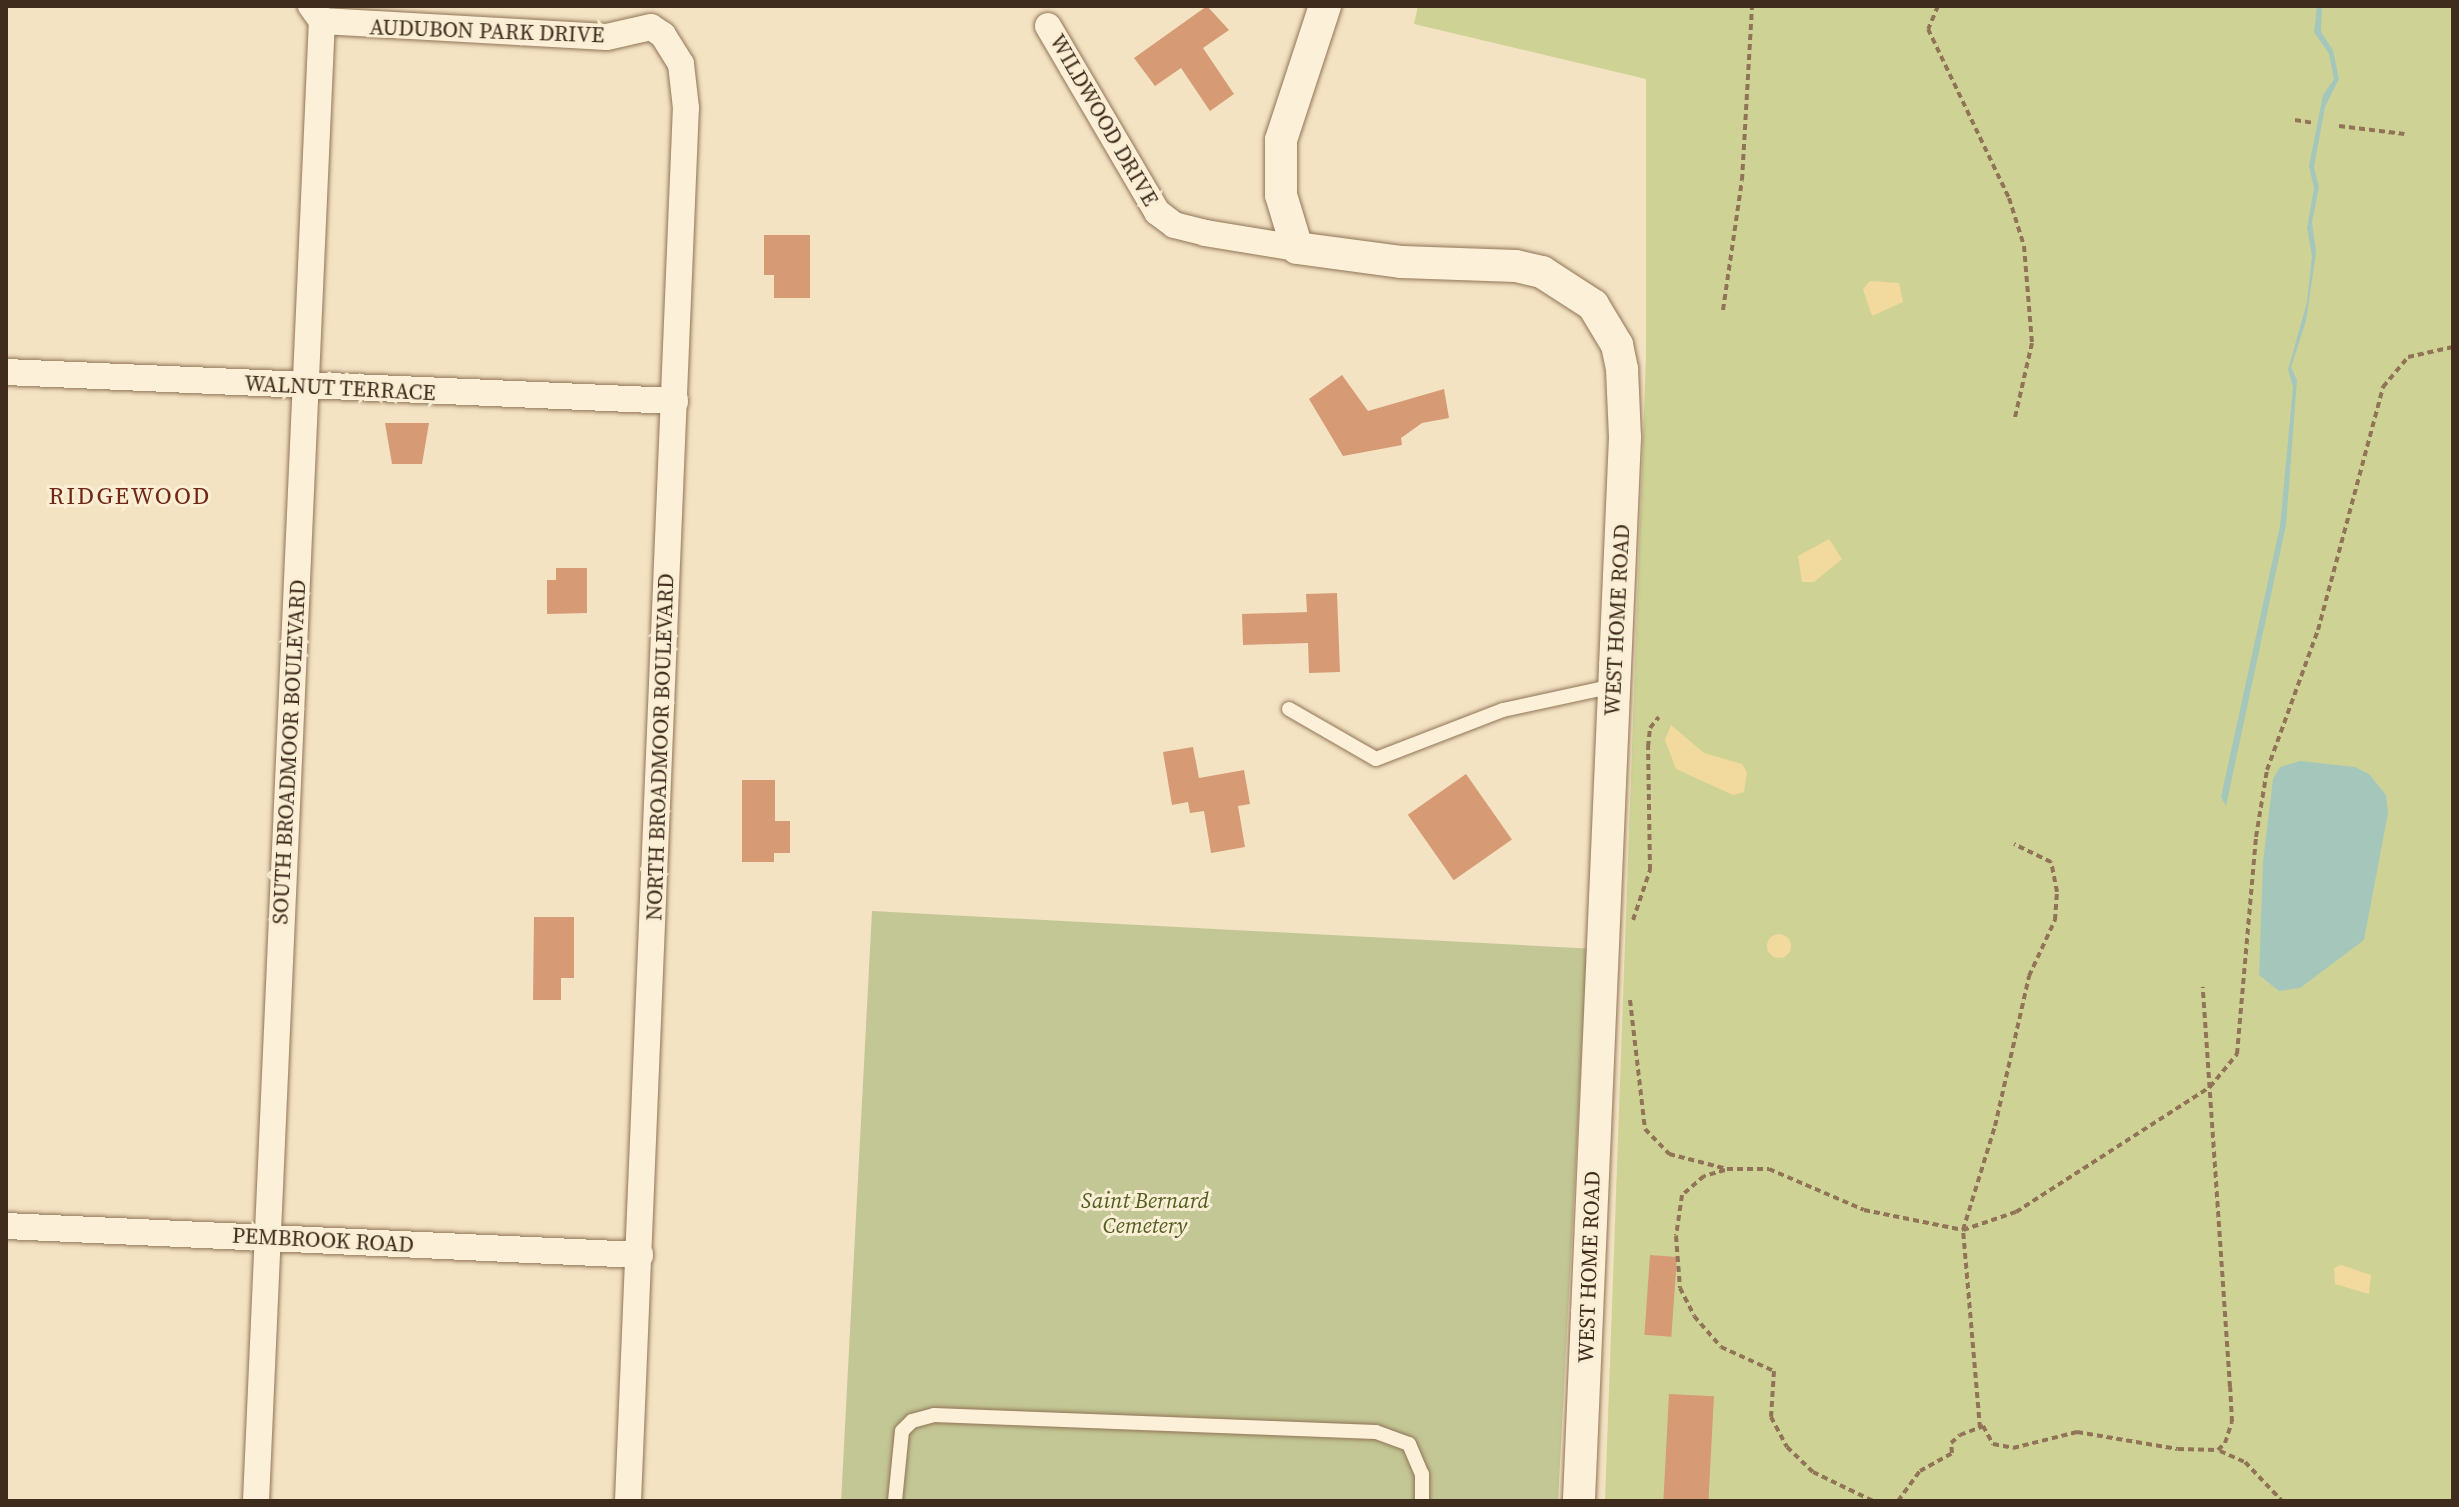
<!DOCTYPE html>
<style>
body{margin:0}
#map{position:relative;width:2459px;height:1507px;overflow:hidden;background:#f3e3c3;font-family:"Source Serif 4",serif}
div>[style]{position:absolute}
[style*='--x']{left:calc(var(--x)*1px);top:calc(var(--y)*1px);width:calc(var(--w)*1px);rotate:calc(var(--a)*1deg)}
.green>*{inset:0;background:#ced395}
.sand>*{inset:0;background:#f2d99d}
.round{border-radius:50%}
.cemetery>*{inset:0;background:#c3c795;transform-origin:0 0}
.water>*{inset:0;background:#a5c6bb}
.building>*{inset:0;background:#d69a74;transform-origin:0 0}
.path>*{height:4px;margin-top:-2px;transform-origin:0;background:repeating-linear-gradient(90deg,#917457 0 6px,transparent 0 10px)}
.roads{filter:drop-shadow(0 0 2px #917457) drop-shadow(0 0 2px #917457)}
.service>*{height:14px;margin:-7px;padding:0 7px;transform-origin:7px;border-radius:7px;background:#fdf0d8}
.minor>*{height:26px;margin:-13px;padding:0 13px;transform-origin:13px;border-radius:13px;background:#fdf0d8}
.tertiary>*{height:32px;margin:-16px;padding:0 16px;transform-origin:16px;border-radius:16px;background:#fdf0d8}
span{translate:-50% -50%;white-space:nowrap;text-align:center;line-height:1.15;-webkit-text-stroke:6px #faeed4;paint-order:stroke}
.street-label{font-size:22px;color:#3f2c1d}
.park-label{font-size:22px;color:#505e21;font-style:italic}
.neighbourhood-label{font-size:24px;color:#712716;letter-spacing:2px}
.frame{position:absolute;inset:0;border:8px solid #3f2c1d;pointer-events:none}
</style>
<div id="map">
<div class="green">
<i style="clip-path:polygon(1418px 6px,2453px 6px,2453px 1501px,1605px 1501px,1646px 357px,1646px 79px,1414px 24px)"></i>
</div>
<div class="sand">
<i style="clip-path:polygon(1870px 281px,1899px 283px,1903px 302px,1872px 316px,1863px 289px)"></i>
<i style="clip-path:polygon(1829px 539px,1842px 559px,1814px 582px,1802px 582px,1798px 556px)"></i>
<i style="clip-path:polygon(1671px 725px,1704px 753px,1742px 764px,1747px 772px,1744px 792px,1733px 795px,1676px 769px,1665px 740px)"></i>
<i class="round" style="left:1767px;top:934px;width:24px;height:24px"></i>
<i style="clip-path:polygon(2341px 1265px,2371px 1275px,2369px 1294px,2335px 1284px,2334px 1268px)"></i>
</div>
<div class="cemetery">
<i style="left:872px;top:911px;width:716px;height:591px;rotate:3deg"></i>
</div>
<div class="water">
<i style="clip-path:polygon(2317px 6px,2322px 6px,2321px 32px,2333px 50px,2339px 79px,2325px 107px,2314px 167px,2319px 187px,2312px 222px,2316px 253px,2306px 321px,2291px 367px,2297px 380px,2286px 525px,2226px 806px,2221px 797px,2280px 526px,2293px 387px,2288px 370px,2307px 302px,2312px 256px,2307px 228px,2314px 188px,2309px 166px,2323px 95px,2334px 79px,2329px 54px,2314px 32px)"></i>
<i style="clip-path:polygon(2300px 761px,2355px 767px,2369px 774px,2386px 795px,2388px 813px,2364px 940px,2300px 988px,2279px 991px,2259px 975px,2263px 862px,2273px 779px,2280px 767px)"></i>
</div>
<div class="building">
<i style="clip-path:polygon(1207px 6px,1229px 30px,1203px 48px,1234px 94px,1210px 111px,1181px 68px,1155px 86px,1134px 58px)"></i>
<i style="clip-path:polygon(764px 235px,810px 235px,810px 298px,774px 298px,774px 275px,764px 275px)"></i>
<i style="clip-path:polygon(1342px 375px,1368px 411px,1444px 389px,1449px 418px,1422px 423px,1401px 438px,1402px 445px,1343px 456px,1309px 399px)"></i>
<i style="clip-path:polygon(385px 423px,429px 423px,422px 464px,392px 464px)"></i>
<i style="clip-path:polygon(556px 568px,587px 568px,587px 613px,547px 614px,547px 580px,556px 580px)"></i>
<i style="clip-path:polygon(1337px 593px,1340px 672px,1309px 673px,1308px 643px,1243px 645px,1242px 614px,1307px 612px,1306px 594px)"></i>
<i style="clip-path:polygon(1193px 747px,1199px 778px,1244px 770px,1250px 804px,1238px 806px,1245px 847px,1211px 853px,1204px 811px,1190px 813px,1188px 802px,1172px 805px,1163px 752px)"></i>
<i style="left:1466px;top:774px;width:80px;height:71px;rotate:55deg"></i>
<i style="clip-path:polygon(742px 780px,775px 780px,775px 821px,790px 821px,790px 853px,774px 853px,774px 862px,742px 862px)"></i>
<i style="clip-path:polygon(534px 917px,574px 917px,574px 978px,561px 978px,561px 1000px,533px 1000px)"></i>
<i style="left:1650px;top:1255px;width:27px;height:80px;rotate:4deg"></i>
<i style="left:1669px;top:1394px;width:45px;height:107px;rotate:3deg"></i>
</div>
<div class="path">
<i style="--x:1938;--y:6;--w:25;--a:113"></i>
<i style="--x:1928;--y:29;--w:187;--a:64.4"></i>
<i style="--x:2009;--y:198;--w:50;--a:72.6"></i>
<i style="--x:2024;--y:246;--w:97;--a:85.3"></i>
<i style="--x:2032;--y:343;--w:76;--a:102.9"></i>
<i style="--x:2295;--y:120;--w:20;--a:9"></i>
<i style="--x:2339;--y:126;--w:66;--a:6.9"></i>
<i style="--x:1723;--y:310;--w:131;--a:-81.7"></i>
<i style="--x:1742;--y:180;--w:174;--a:-86.7"></i>
<i style="--x:1633;--y:920;--w:53;--a:-71.2"></i>
<i style="--x:1650;--y:870;--w:123;--a:-90.9"></i>
<i style="--x:1648;--y:747;--w:19;--a:-84"></i>
<i style="--x:1650;--y:728;--w:14;--a:-51"></i>
<i style="--x:1630;--y:1000;--w:130;--a:83.4"></i>
<i style="--x:1645;--y:1129;--w:35;--a:46"></i>
<i style="--x:1669;--y:1154;--w:60;--a:14.5"></i>
<i style="--x:1727;--y:1169;--w:42;--a:0"></i>
<i style="--x:1769;--y:1169;--w:103;--a:23.3"></i>
<i style="--x:1864;--y:1210;--w:101;--a:11.4"></i>
<i style="--x:1963;--y:1230;--w:56;--a:-18.8"></i>
<i style="--x:2016;--y:1212;--w:231;--a:-32.8"></i>
<i style="--x:2210;--y:1087;--w:43;--a:-50.7"></i>
<i style="--x:2237;--y:1054;--w:218;--a:-85"></i>
<i style="--x:2256;--y:837;--w:68;--a:-80.7"></i>
<i style="--x:2267;--y:770;--w:149;--a:-70"></i>
<i style="--x:2318;--y:630;--w:252;--a:-75"></i>
<i style="--x:2383;--y:387;--w:39;--a:-50"></i>
<i style="--x:2408;--y:357;--w:46;--a:-12.5"></i>
<i style="--x:1725;--y:1170;--w:22;--a:164"></i>
<i style="--x:1704;--y:1176;--w:29;--a:139"></i>
<i style="--x:1682;--y:1195;--w:41;--a:98.3"></i>
<i style="--x:1676;--y:1236;--w:52;--a:85.6"></i>
<i style="--x:1680;--y:1288;--w:31;--a:63"></i>
<i style="--x:1694;--y:1316;--w:41;--a:48.9"></i>
<i style="--x:1721;--y:1347;--w:58;--a:24.4"></i>
<i style="--x:1774;--y:1371;--w:46;--a:93.7"></i>
<i style="--x:1771;--y:1417;--w:34;--a:62"></i>
<i style="--x:1787;--y:1447;--w:36;--a:44"></i>
<i style="--x:1813;--y:1472;--w:67;--a:25.8"></i>
<i style="--x:1980;--y:1428;--w:199;--a:-94.9"></i>
<i style="--x:1963;--y:1230;--w:109;--a:-72.9"></i>
<i style="--x:1995;--y:1126;--w:154;--a:-77.2"></i>
<i style="--x:2029;--y:976;--w:62;--a:-65.1"></i>
<i style="--x:2055;--y:920;--w:28;--a:-86"></i>
<i style="--x:2057;--y:892;--w:31;--a:-101"></i>
<i style="--x:2051;--y:862;--w:41;--a:-154.1"></i>
<i style="--x:2220;--y:1451;--w:27;--a:24"></i>
<i style="--x:2245;--y:1462;--w:54;--a:46.5"></i>
<i style="--x:1898;--y:1501;--w:37;--a:-54"></i>
<i style="--x:1920;--y:1471;--w:37;--a:-29"></i>
<i style="--x:1952;--y:1453;--w:10;--a:-96"></i>
<i style="--x:1951;--y:1443;--w:12;--a:-42"></i>
<i style="--x:1960;--y:1435;--w:25;--a:-21"></i>
<i style="--x:1983;--y:1426;--w:21;--a:61"></i>
<i style="--x:1993;--y:1444;--w:20;--a:11"></i>
<i style="--x:2013;--y:1448;--w:66;--a:-14"></i>
<i style="--x:2077;--y:1432;--w:102;--a:9.6"></i>
<i style="--x:2178;--y:1449;--w:40;--a:1.4"></i>
<i style="--x:2218;--y:1450;--w:10;--a:-45"></i>
<i style="--x:2225;--y:1443;--w:22;--a:-72"></i>
<i style="--x:2232;--y:1422;--w:35;--a:-93"></i>
<i style="--x:2230;--y:1387;--w:401;--a:-93.9"></i>
</div>
<div class="roads">
<div class="service">
<i style="--x:1289;--y:709;--w:100;--a:29.9"></i>
<i style="--x:1376;--y:759;--w:136;--a:-21.1"></i>
<i style="--x:1503;--y:710;--w:114;--a:-12.2"></i>
<i style="--x:895;--y:1501;--w:70;--a:-84.3"></i>
<i style="--x:902;--y:1431;--w:14;--a:-45"></i>
<i style="--x:912;--y:1421;--w:23;--a:-15"></i>
<i style="--x:934;--y:1415;--w:442;--a:2.2"></i>
<i style="--x:1376;--y:1432;--w:35;--a:20"></i>
<i style="--x:1409;--y:1444;--w:33;--a:67"></i>
<i style="--x:1422;--y:1474;--w:27;--a:90"></i>
</div>
<div class="minor">
<i style="--x:322;--y:21;--w:285;--a:3.2"></i>
<i style="--x:607;--y:37;--w:45;--a:-12.8"></i>
<i style="--x:1048;--y:26;--w:216;--a:59.6"></i>
<i style="--x:1157;--y:212;--w:21;--a:37"></i>
<i style="--x:1174;--y:225;--w:32;--a:14"></i>
<i style="--x:1205;--y:233;--w:93;--a:9.3"></i>
<i style="--x:6;--y:372;--w:670;--a:2.48"></i>
<i style="--x:6;--y:1226;--w:635;--a:2.62"></i>
<i style="--x:256;--y:1501;--w:1481;--a:-87.45"></i>
<i style="--x:322;--y:21;--w:19;--a:-126"></i>
<i style="--x:628;--y:1501;--w:1394;--a:-87.62"></i>
<i style="--x:686;--y:108;--w:44;--a:-96.5"></i>
<i style="--x:681;--y:64;--w:34;--a:-122"></i>
<i style="--x:663;--y:35;--w:14;--a:-146"></i>
</div>
<div class="tertiary">
<i style="--x:1325;--y:6;--w:141;--a:108.2"></i>
<i style="--x:1281;--y:140;--w:55;--a:90"></i>
<i style="--x:1281;--y:195;--w:55;--a:73.2"></i>
<i style="--x:1297;--y:248;--w:106;--a:7.6"></i>
<i style="--x:1402;--y:262;--w:114;--a:2"></i>
<i style="--x:1516;--y:266;--w:27;--a:13"></i>
<i style="--x:1542;--y:272;--w:61;--a:32.9"></i>
<i style="--x:1593;--y:305;--w:47;--a:59"></i>
<i style="--x:1617;--y:345;--w:25;--a:78"></i>
<i style="--x:1622;--y:369;--w:68;--a:87.5"></i>
<i style="--x:1625;--y:437;--w:1065;--a:92.48"></i>
</div>
</div>
<div class="street-label">
<span style="left:487px;top:31px;rotate:2deg">AUDUBON PARK DRIVE</span>
<span style="left:1104px;top:120px;rotate:60deg">WILDWOOD DRIVE</span>
<span style="left:340px;top:388px;rotate:3deg">WALNUT TERRACE</span>
<span style="left:1617px;top:620px;rotate:-87deg">WEST HOME ROAD</span>
<span style="left:660px;top:747px;rotate:-88deg">NORTH BROADMOOR BOULEVARD</span>
<span style="left:289px;top:752px;rotate:-87deg">SOUTH BROADMOOR BOULEVARD</span>
<span style="left:323px;top:1240px;rotate:3deg">PEMBROOK ROAD</span>
<span style="left:1589px;top:1267px;rotate:-88deg">WEST HOME ROAD</span>
</div>
<div class="park-label">
<span style="left:1145px;top:1213px">Saint Bernard<br>Cemetery</span>
</div>
<div class="neighbourhood-label">
<span style="left:130px;top:496px">RIDGEWOOD</span>
</div>
<div class="frame"></div>
</div>
